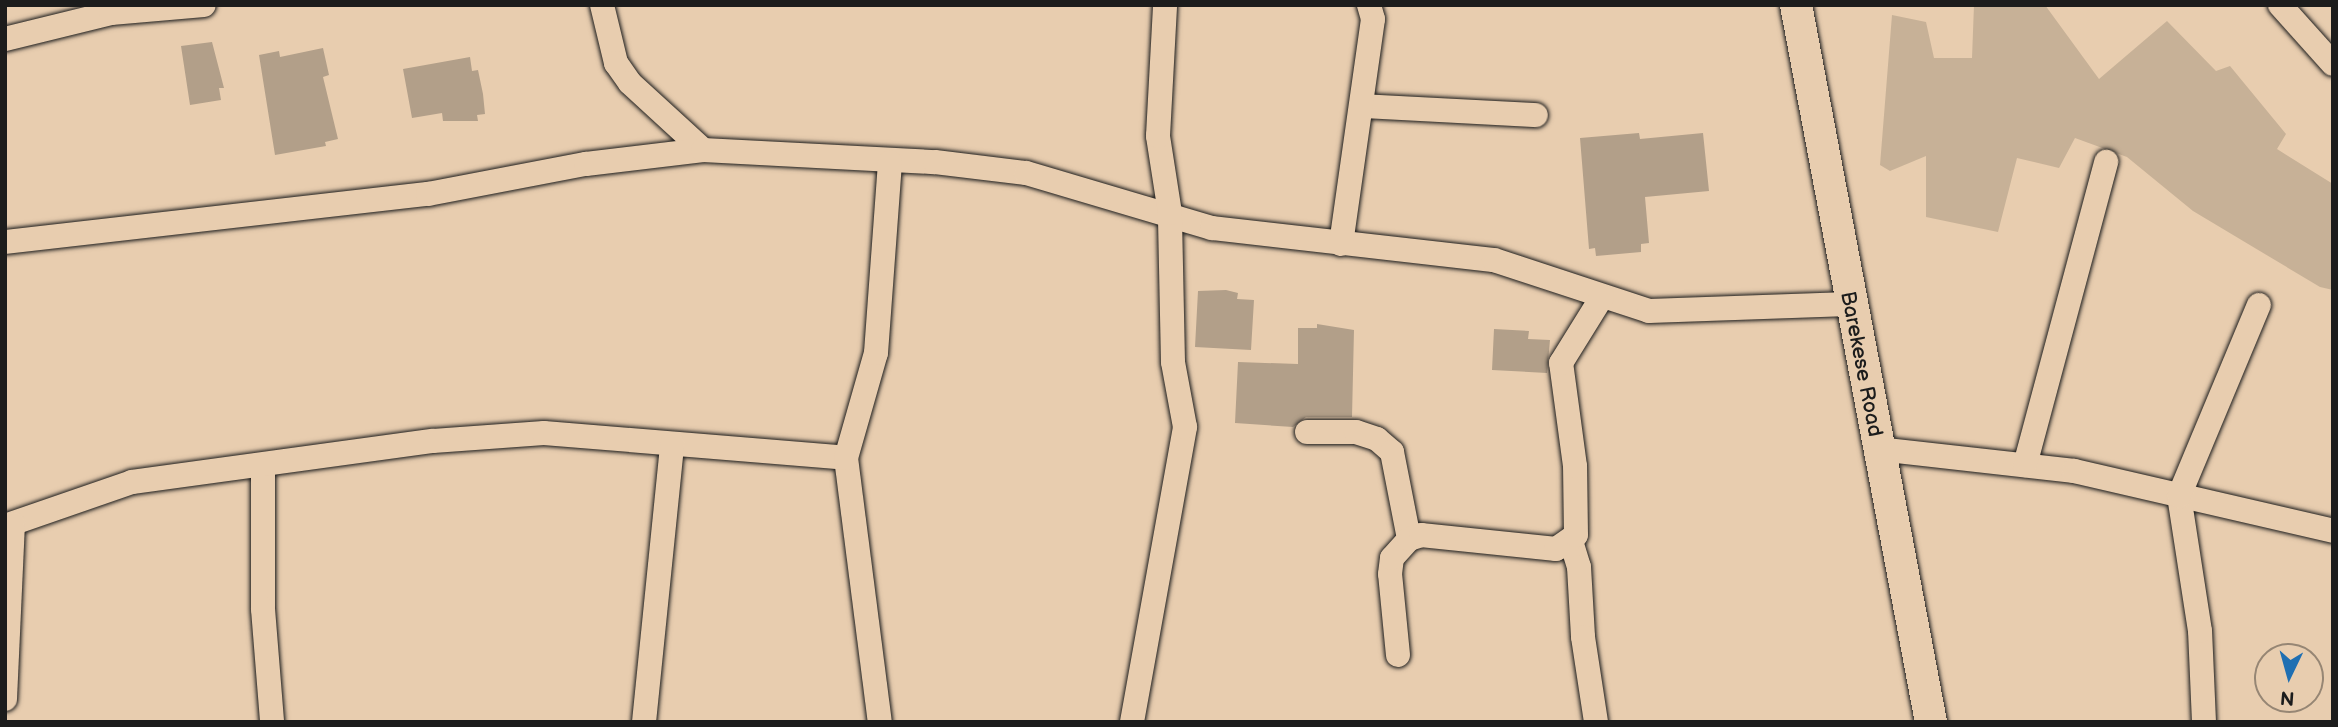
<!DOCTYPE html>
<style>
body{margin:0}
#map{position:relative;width:2338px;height:727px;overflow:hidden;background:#e8cdaf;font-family:"Balsamiq Sans",sans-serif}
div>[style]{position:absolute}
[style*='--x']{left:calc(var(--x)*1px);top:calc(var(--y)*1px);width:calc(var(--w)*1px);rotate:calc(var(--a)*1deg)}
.green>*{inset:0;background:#c7b197}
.building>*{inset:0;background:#b29f89}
.roads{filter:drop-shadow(0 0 2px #1c1c1c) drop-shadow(0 0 2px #1c1c1c)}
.minor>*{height:24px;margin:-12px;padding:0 12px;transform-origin:12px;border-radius:12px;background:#e8cdaf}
.major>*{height:32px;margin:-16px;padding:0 16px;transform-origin:16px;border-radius:16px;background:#e8cdaf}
span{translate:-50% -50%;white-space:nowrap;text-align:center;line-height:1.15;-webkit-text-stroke:7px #e8cdaf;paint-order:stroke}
.street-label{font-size:21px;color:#1c1c1c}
.frame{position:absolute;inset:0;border:7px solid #1c1c1c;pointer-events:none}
.north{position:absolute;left:2254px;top:643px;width:70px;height:70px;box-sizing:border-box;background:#e8cdaf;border:2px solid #968674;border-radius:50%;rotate:185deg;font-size:19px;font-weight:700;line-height:28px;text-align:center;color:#1c1c1c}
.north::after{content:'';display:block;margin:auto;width:24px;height:32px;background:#1f6fb2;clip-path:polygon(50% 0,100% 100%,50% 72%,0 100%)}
</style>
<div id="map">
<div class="green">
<i style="clip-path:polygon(1974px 5px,2045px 5px,2099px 79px,2167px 21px,2216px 71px,2230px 66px,2286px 134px,2277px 149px,2333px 184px,2333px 290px,2320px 287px,2193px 211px,2127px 157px,2075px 138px,2059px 168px,2017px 158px,1998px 232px,1926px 217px,1926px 156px,1890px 171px,1880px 165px,1892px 15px,1926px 22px,1934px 58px,1972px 58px)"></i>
</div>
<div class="building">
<i style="clip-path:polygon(212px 42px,224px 88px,219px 88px,221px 100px,190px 105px,181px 46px)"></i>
<i style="clip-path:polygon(323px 48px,329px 75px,323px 77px,338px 139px,325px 142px,326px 146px,275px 155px,259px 55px,279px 51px,280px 57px)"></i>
<i style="clip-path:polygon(470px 57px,472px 71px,478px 70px,483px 94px,485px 114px,477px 115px,478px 121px,443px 121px,442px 113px,412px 118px,403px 69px)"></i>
<i style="clip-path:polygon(1639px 133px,1640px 139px,1703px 133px,1709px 191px,1645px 197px,1649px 243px,1641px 244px,1641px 252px,1596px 256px,1595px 248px,1589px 249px,1580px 138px)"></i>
<i style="clip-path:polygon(1226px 290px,1238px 293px,1237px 299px,1254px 300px,1251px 350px,1195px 347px,1198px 291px)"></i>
<i style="clip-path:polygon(1317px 324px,1354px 330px,1352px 417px,1306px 417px,1293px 427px,1235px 423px,1238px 362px,1298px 364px,1298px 328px,1317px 328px)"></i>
<i style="clip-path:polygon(1494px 329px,1529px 331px,1528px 339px,1550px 340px,1547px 373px,1492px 370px)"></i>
</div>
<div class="roads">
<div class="minor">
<i style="--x:602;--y:5;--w:60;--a:76.4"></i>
<i style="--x:616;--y:63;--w:24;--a:55"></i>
<i style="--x:630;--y:83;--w:99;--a:42.5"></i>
<i style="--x:2280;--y:5;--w:79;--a:48.1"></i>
<i style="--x:5;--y:39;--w:109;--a:-13.8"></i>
<i style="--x:111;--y:13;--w:93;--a:-4.9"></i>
<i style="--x:1362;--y:106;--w:174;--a:3"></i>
<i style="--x:5;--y:242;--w:426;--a:-6.5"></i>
<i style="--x:428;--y:194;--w:161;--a:-10.8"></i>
<i style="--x:586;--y:164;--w:118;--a:-6.8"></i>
<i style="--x:703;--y:150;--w:232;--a:3"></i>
<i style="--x:935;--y:162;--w:92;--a:6.9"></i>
<i style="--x:1026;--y:173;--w:194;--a:16.5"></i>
<i style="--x:1212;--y:228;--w:284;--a:6.5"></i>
<i style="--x:1494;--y:260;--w:163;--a:18.2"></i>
<i style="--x:1649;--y:311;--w:200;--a:-2"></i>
<i style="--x:1341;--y:244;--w:227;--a:-81.9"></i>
<i style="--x:1373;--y:19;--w:15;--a:-106"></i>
<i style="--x:1307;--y:432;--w:49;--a:0"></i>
<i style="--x:1356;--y:432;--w:22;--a:18"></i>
<i style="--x:1377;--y:439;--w:20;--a:41"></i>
<i style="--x:1392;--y:452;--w:89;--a:78.9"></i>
<i style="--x:1878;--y:449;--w:197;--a:6.4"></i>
<i style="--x:2074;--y:471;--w:266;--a:13"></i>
<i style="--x:846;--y:458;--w:266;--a:82.7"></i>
<i style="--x:2025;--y:465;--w:314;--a:-75"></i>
<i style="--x:263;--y:467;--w:142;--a:90"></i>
<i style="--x:263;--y:609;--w:113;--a:85.4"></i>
<i style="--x:5;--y:526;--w:134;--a:-19.1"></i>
<i style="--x:132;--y:482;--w:304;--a:-7.8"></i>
<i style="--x:433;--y:441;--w:111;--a:-4.1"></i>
<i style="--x:544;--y:433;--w:303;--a:4.7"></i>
<i style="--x:846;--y:458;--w:109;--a:-74.1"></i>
<i style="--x:876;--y:353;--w:191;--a:-85.8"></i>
<i style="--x:1571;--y:541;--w:27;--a:73"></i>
<i style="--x:1579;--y:567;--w:70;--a:86.7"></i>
<i style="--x:1583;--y:637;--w:86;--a:81.3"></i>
<i style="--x:1398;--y:655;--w:81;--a:-95.6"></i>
<i style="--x:1390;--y:574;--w:16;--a:-83"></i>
<i style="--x:1392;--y:558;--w:25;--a:-48"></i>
<i style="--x:1409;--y:539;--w:13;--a:-18"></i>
<i style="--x:1421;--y:535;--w:136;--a:5.9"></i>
<i style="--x:1556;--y:549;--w:24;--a:-35"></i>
<i style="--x:1576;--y:535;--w:69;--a:-90.8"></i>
<i style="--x:1575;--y:466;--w:104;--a:-97.7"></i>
<i style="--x:1561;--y:363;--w:78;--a:-58.2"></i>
<i style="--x:5;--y:699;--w:175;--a:-87.4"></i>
<i style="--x:644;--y:722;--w:279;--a:-84.2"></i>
<i style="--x:1132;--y:722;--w:300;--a:-79.8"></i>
<i style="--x:1185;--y:427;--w:66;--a:-100.5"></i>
<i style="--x:1173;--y:362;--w:149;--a:-91.2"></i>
<i style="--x:1170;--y:213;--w:78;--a:-98.9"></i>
<i style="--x:1158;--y:136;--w:131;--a:-86.9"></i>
<i style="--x:2204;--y:722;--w:91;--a:-92.5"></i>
<i style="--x:2200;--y:631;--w:137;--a:-98.8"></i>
<i style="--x:2179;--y:496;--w:207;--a:-67.3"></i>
</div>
<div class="major">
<i style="--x:1796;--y:5;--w:730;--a:79.34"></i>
</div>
</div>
<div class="street-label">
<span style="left:1861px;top:364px;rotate:79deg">Barekese Road</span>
</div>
<div class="frame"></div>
<div class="north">N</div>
</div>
